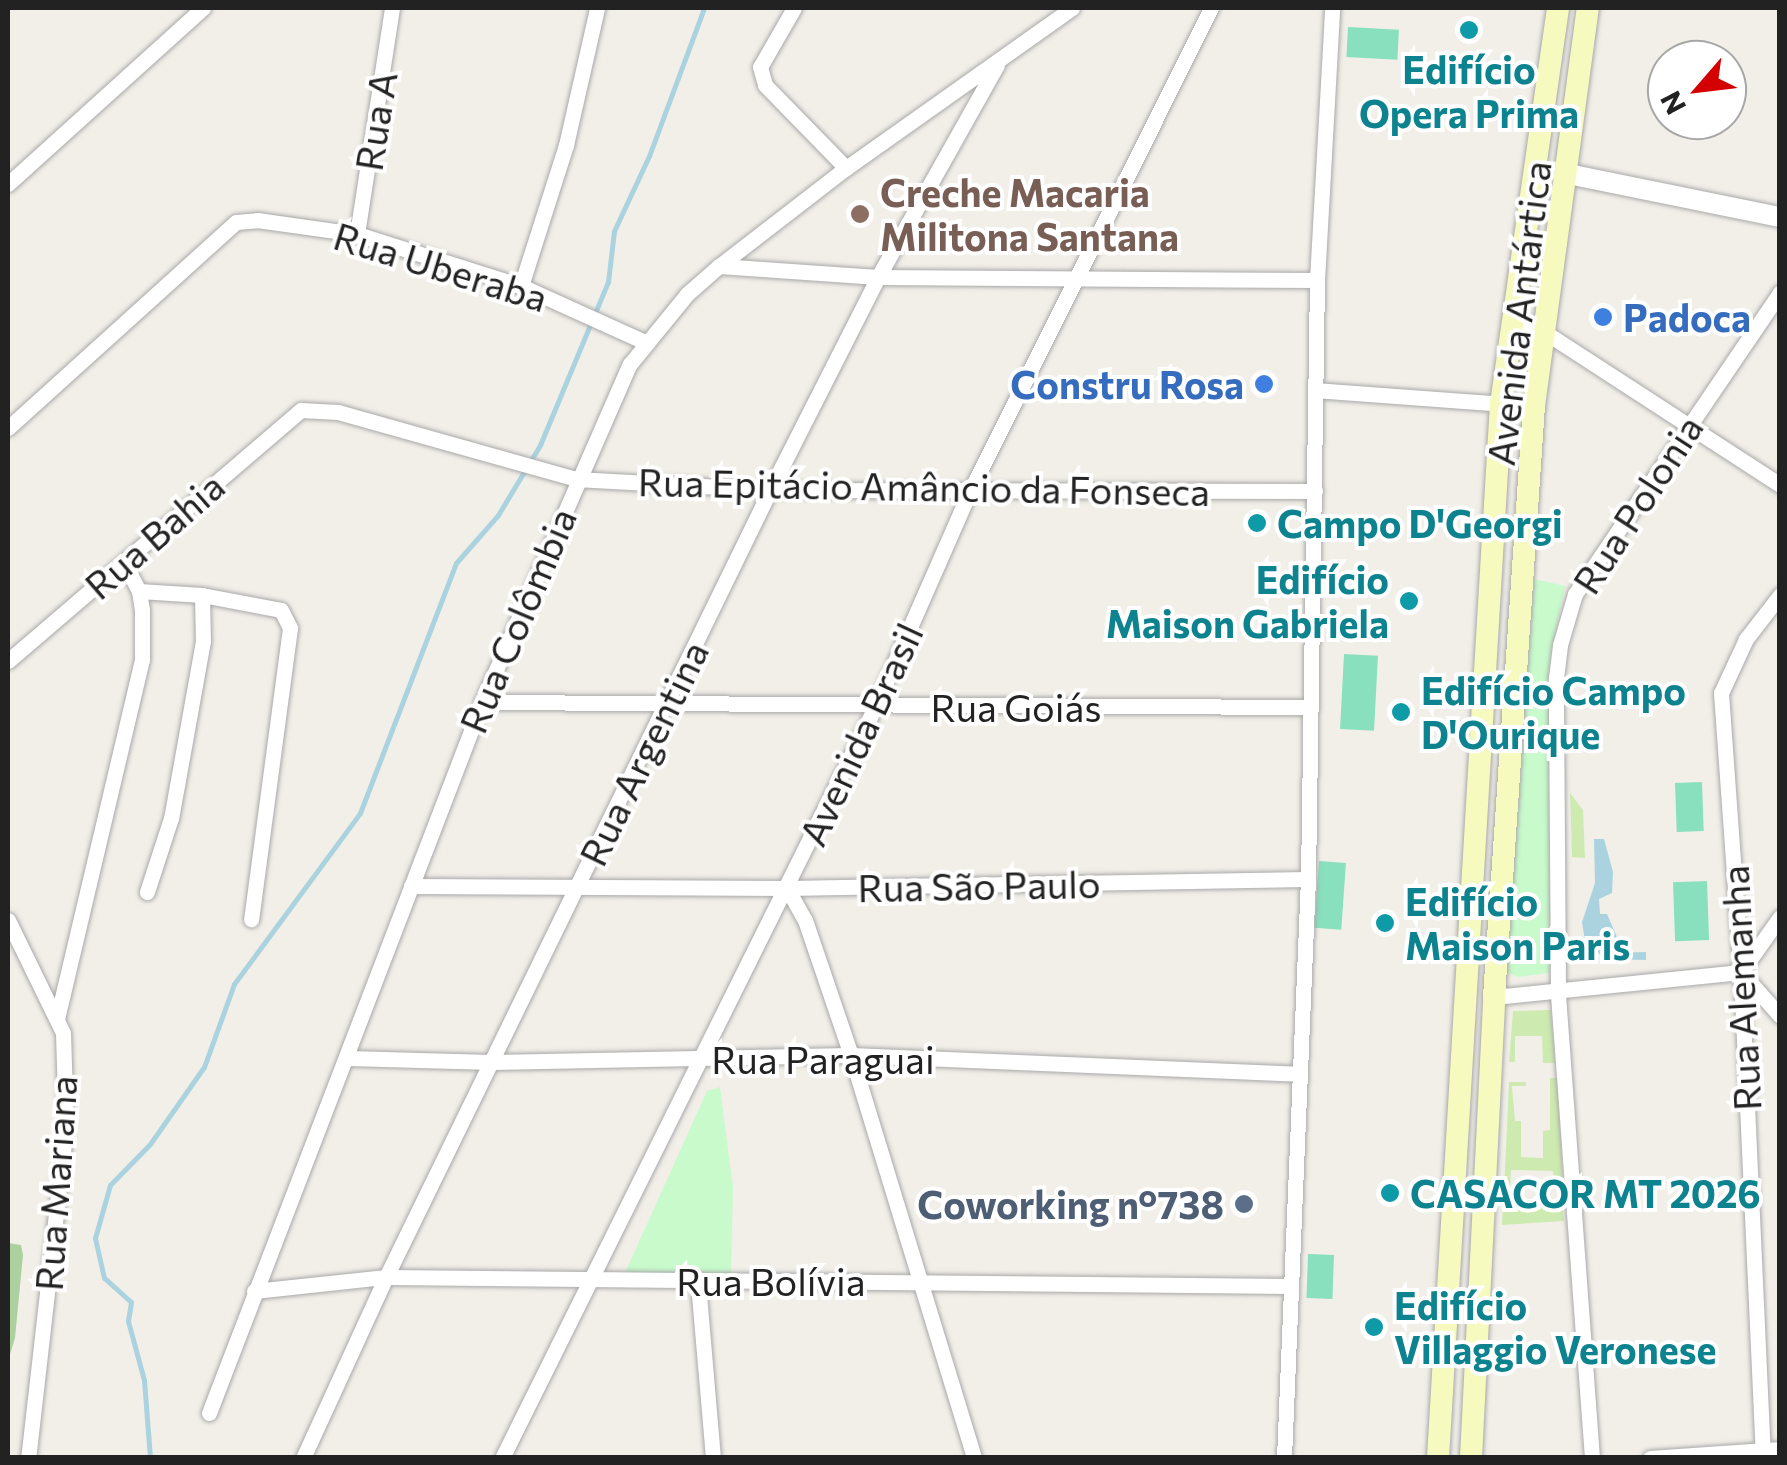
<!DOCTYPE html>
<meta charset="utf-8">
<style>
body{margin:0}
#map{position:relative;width:1787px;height:1465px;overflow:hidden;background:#f2efe9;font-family:Commissioner,sans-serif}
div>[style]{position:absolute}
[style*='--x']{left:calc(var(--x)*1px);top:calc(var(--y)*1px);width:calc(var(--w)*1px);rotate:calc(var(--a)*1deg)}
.grass>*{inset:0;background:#cdebb0}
.forest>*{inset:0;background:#add19e}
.park>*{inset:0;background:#c8facc}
.pitch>*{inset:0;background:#88e0be;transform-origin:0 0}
.water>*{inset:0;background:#aad3df}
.stream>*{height:5px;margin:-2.5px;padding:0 2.5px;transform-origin:2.5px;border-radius:2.5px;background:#aad3df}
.roads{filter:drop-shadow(0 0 2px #a9a9a9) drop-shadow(0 0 2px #a9a9a9)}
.minor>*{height:15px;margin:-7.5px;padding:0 7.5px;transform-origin:7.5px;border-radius:7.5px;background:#fff}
.tertiary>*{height:20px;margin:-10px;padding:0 10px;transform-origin:10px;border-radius:10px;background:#fff}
.secondary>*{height:22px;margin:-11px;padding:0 11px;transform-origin:11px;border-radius:11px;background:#f7fabf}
.dots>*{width:28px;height:28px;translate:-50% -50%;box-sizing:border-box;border:5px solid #fff;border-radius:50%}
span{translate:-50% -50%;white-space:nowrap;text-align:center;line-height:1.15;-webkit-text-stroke:8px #fff;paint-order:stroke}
.culture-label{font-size:38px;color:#0d838f;font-weight:700}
.left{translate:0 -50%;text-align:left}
.right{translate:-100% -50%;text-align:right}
.street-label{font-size:38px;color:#222}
.education-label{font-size:38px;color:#785e54;font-weight:700}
.shop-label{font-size:38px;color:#366cbe;font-weight:700}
.service-label{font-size:38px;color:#4e5e75;font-weight:700}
.frame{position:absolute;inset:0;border:10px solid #222;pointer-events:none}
.north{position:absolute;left:1647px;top:40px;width:100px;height:100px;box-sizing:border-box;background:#fff;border:2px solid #a7a7a7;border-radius:50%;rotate:242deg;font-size:28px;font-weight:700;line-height:40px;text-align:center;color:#222}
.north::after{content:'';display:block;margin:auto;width:35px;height:45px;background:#d40000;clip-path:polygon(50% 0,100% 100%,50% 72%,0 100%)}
</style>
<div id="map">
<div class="grass">
<i style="clip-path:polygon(1570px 793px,1583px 810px,1585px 858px,1572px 857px)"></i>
<i style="clip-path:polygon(1551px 1010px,1555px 1063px,1543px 1063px,1542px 1036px,1515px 1036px,1515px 1062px,1509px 1062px,1513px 1011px)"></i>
<i style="clip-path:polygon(1550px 1078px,1558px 1078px,1563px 1190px,1555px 1190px,1553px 1171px,1511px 1170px,1510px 1190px,1504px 1190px,1509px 1082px,1526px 1082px,1526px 1086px,1512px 1086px,1515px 1121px,1521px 1121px,1521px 1157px,1543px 1158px,1543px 1131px,1550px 1130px)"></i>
<i style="clip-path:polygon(1562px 1201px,1564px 1221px,1502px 1225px,1503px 1205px,1508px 1203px)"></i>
</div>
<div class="forest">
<i style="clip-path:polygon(8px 1243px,21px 1245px,23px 1255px,15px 1338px,8px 1361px)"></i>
</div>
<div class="park">
<i style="clip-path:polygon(1534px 579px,1565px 586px,1554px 640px,1551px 966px,1548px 973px,1518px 977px,1507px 972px)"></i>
<i style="clip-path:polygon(720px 1087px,733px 1188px,731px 1273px,624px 1275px,707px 1091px)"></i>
</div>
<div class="pitch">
<i style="left:1348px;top:27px;width:51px;height:30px;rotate:3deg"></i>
<i style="left:1344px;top:654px;width:34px;height:75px;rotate:3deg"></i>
<i style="left:1702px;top:782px;width:49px;height:27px;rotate:88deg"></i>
<i style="left:1319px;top:861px;width:27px;height:67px;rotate:4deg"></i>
<i style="left:1707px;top:881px;width:59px;height:34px;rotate:88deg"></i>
<i style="left:1308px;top:1254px;width:26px;height:44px;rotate:2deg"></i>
</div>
<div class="water">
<i style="clip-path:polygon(1594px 839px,1604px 839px,1613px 872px,1612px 893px,1599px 899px,1600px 914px,1607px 914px,1617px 937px,1618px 947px,1612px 947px,1612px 953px,1646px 952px,1646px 960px,1605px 959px,1585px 941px,1582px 922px,1595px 883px)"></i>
</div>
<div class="stream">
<i style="--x:150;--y:1458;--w:78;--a:-94.4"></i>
<i style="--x:144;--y:1380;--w:61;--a:-105.2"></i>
<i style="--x:128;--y:1321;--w:19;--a:-81"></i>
<i style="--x:131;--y:1302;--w:36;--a:-138"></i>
<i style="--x:104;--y:1278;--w:41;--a:-102.7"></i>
<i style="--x:95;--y:1238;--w:55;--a:-74.2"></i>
<i style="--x:110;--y:1185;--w:57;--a:-45.7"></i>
<i style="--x:150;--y:1144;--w:94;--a:-55"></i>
<i style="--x:204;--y:1067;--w:88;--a:-70.1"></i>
<i style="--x:234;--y:984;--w:212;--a:-53.6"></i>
<i style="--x:360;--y:813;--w:268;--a:-69"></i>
<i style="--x:456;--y:563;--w:64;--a:-48.8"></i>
<i style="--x:498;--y:515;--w:82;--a:-59"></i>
<i style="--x:540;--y:445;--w:177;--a:-67.4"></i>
<i style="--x:608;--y:282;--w:51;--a:-83.3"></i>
<i style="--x:614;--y:231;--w:83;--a:-65"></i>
<i style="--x:649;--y:156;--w:158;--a:-69.6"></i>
</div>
<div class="roads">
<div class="minor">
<i style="--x:794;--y:8;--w:68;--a:120"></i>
<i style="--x:760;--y:67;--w:19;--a:74"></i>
<i style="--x:765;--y:85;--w:116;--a:45.7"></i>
<i style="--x:8;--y:184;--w:263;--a:-42.1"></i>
<i style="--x:357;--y:234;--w:229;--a:-81.2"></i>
<i style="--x:719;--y:266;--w:159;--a:4"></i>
<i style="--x:878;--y:277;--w:439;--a:0.4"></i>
<i style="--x:521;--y:286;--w:148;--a:-72.3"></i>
<i style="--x:566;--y:145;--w:140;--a:-77.2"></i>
<i style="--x:1513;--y:318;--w:33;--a:23"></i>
<i style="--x:1543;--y:331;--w:283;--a:33"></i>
<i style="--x:1315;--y:390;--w:220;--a:4.2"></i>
<i style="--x:8;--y:428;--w:307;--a:-42.1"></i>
<i style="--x:236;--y:222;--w:21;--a:-5"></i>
<i style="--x:257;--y:220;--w:101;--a:8"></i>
<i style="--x:357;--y:234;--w:172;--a:17.6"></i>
<i style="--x:521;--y:286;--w:136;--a:24.3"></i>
<i style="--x:139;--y:591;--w:63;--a:3.6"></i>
<i style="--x:202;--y:595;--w:46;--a:88.8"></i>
<i style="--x:203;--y:641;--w:180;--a:100.2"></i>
<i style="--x:171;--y:818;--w:78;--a:108"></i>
<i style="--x:202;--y:595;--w:80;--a:10.8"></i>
<i style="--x:281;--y:610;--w:20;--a:63"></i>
<i style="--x:290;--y:628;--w:294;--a:97.6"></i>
<i style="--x:8;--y:661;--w:386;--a:-40.6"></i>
<i style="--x:301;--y:410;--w:37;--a:3"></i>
<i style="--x:338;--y:412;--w:247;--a:15.7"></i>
<i style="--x:576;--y:479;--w:194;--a:3.2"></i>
<i style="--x:770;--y:490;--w:545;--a:0.11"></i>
<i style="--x:482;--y:702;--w:828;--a:0.35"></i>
<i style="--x:411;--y:886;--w:376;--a:0.3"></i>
<i style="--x:787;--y:888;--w:521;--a:-0.99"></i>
<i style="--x:787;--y:888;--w:37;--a:61"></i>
<i style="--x:805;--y:920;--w:143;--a:71.2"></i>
<i style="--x:851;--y:1055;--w:421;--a:73"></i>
<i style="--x:8;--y:920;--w:126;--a:64"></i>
<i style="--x:63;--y:1033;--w:93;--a:88.2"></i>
<i style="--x:66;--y:1126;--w:334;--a:96.5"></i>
<i style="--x:1741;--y:972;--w:67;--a:-54.7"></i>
<i style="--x:1494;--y:997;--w:248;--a:-5.8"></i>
<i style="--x:1741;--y:972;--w:59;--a:48.4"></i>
<i style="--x:57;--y:1019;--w:369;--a:-76.7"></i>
<i style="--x:142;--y:660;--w:50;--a:-90"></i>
<i style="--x:142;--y:610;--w:19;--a:-99"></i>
<i style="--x:139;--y:591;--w:32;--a:-118"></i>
<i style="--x:347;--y:1058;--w:145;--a:1.6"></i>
<i style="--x:492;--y:1062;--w:359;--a:-1.1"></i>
<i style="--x:851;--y:1055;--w:447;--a:2.4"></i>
<i style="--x:698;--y:1283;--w:176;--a:85.1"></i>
<i style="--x:254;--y:1291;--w:133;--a:-6.1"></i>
<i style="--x:386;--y:1277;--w:903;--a:0.57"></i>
<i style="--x:209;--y:1413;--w:762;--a:-68.99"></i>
<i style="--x:482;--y:702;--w:369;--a:-66.4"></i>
<i style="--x:630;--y:364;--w:90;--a:-50.8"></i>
<i style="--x:687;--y:294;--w:43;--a:-41.2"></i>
<i style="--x:719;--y:266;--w:160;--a:-37.7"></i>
<i style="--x:846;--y:168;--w:277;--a:-35.3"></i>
<i style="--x:303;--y:1458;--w:199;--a:-65.4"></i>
<i style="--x:386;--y:1277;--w:876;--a:-63.99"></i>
<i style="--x:770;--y:490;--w:239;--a:-63.1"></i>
<i style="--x:878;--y:277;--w:243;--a:-60.7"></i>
<i style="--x:502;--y:1458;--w:839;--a:-63.59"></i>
<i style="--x:875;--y:707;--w:234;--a:-66.3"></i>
<i style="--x:969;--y:493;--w:542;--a:-63.48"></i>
<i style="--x:1284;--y:1458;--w:579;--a:-87.63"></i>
<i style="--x:1308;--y:879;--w:599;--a:-89.14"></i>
<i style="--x:1317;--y:280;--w:272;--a:-86.8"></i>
<i style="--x:1592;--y:1458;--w:469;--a:-94.2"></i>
<i style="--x:1558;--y:990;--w:312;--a:-90.4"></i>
<i style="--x:1556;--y:678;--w:33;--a:-83"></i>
<i style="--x:1560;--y:645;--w:53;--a:-73.6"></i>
<i style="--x:1575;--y:594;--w:365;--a:-55.8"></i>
<i style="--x:1650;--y:1458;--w:130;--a:-4"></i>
<i style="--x:1763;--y:1458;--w:486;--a:-92.6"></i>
<i style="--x:1741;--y:972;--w:280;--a:-94.1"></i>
<i style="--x:1721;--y:693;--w:60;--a:-65.2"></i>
<i style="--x:1746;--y:639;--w:56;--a:-52.3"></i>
</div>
<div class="tertiary">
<i style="--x:1568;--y:174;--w:216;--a:11.5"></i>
</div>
<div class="secondary">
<i style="--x:1438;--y:1458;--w:1056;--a:-86.58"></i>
<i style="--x:1501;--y:404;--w:400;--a:-81.8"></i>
<i style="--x:1471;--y:1458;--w:462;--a:-87.1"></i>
<i style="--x:1494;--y:997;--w:592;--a:-86.13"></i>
<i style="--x:1534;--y:406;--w:402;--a:-82.3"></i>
</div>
</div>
<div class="dots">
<i style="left:1469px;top:30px;background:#0f9aa8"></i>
<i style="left:860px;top:214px;background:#8d6e63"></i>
<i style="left:1603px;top:317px;background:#3f7fe0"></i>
<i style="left:1264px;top:384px;background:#3f7fe0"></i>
<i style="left:1257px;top:523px;background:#0f9aa8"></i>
<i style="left:1409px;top:601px;background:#0f9aa8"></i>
<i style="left:1401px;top:712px;background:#0f9aa8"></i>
<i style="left:1385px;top:923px;background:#0f9aa8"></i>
<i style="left:1390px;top:1193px;background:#0f9aa8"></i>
<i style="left:1244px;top:1204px;background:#5c6f8a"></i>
<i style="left:1374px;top:1327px;background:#0f9aa8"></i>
</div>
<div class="culture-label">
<span style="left:1469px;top:91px">Edifício<br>Opera Prima</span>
<span class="left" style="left:1277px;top:523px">Campo D'Georgi</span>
<span class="right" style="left:1389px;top:601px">Edifício<br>Maison Gabriela</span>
<span class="left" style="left:1421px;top:712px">Edifício Campo<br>D'Ourique</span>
<span class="left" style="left:1405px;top:923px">Edifício<br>Maison Paris</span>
<span class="left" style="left:1410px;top:1193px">CASACOR MT 2026</span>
<span class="left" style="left:1394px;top:1327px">Edifício<br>Villaggio Veronese</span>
</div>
<div class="street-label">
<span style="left:375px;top:121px;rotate:-81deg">Rua A</span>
<span style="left:441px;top:266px;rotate:17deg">Rua Uberaba</span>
<span style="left:1518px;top:313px;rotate:-83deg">Avenida Antártica</span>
<span style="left:924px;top:486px;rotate:1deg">Rua Epitácio Amâncio da Fonseca</span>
<span style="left:1637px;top:504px;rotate:-57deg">Rua Polonia</span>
<span style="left:154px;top:535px;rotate:-41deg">Rua Bahia</span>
<span style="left:517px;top:620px;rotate:-67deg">Rua Colômbia</span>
<span style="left:1016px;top:707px">Rua Goiás</span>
<span style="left:860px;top:734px;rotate:-65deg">Avenida Brasil</span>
<span style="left:643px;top:753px;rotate:-64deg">Rua Argentina</span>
<span style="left:979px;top:885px;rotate:-1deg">Rua São Paulo</span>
<span style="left:1740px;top:988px;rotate:-93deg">Rua Alemanha</span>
<span style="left:823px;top:1059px">Rua Paraguai</span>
<span style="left:55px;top:1183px;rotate:-86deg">Rua Mariana</span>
<span style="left:771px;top:1281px">Rua Bolívia</span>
</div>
<div class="education-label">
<span class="left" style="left:880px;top:214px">Creche Macaria<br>Militona Santana</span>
</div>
<div class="shop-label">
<span class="left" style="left:1623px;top:317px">Padoca</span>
<span class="right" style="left:1244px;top:384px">Constru Rosa</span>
</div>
<div class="service-label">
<span class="right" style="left:1224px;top:1204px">Coworking n°738</span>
</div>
<div class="frame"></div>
<div class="north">N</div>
</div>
